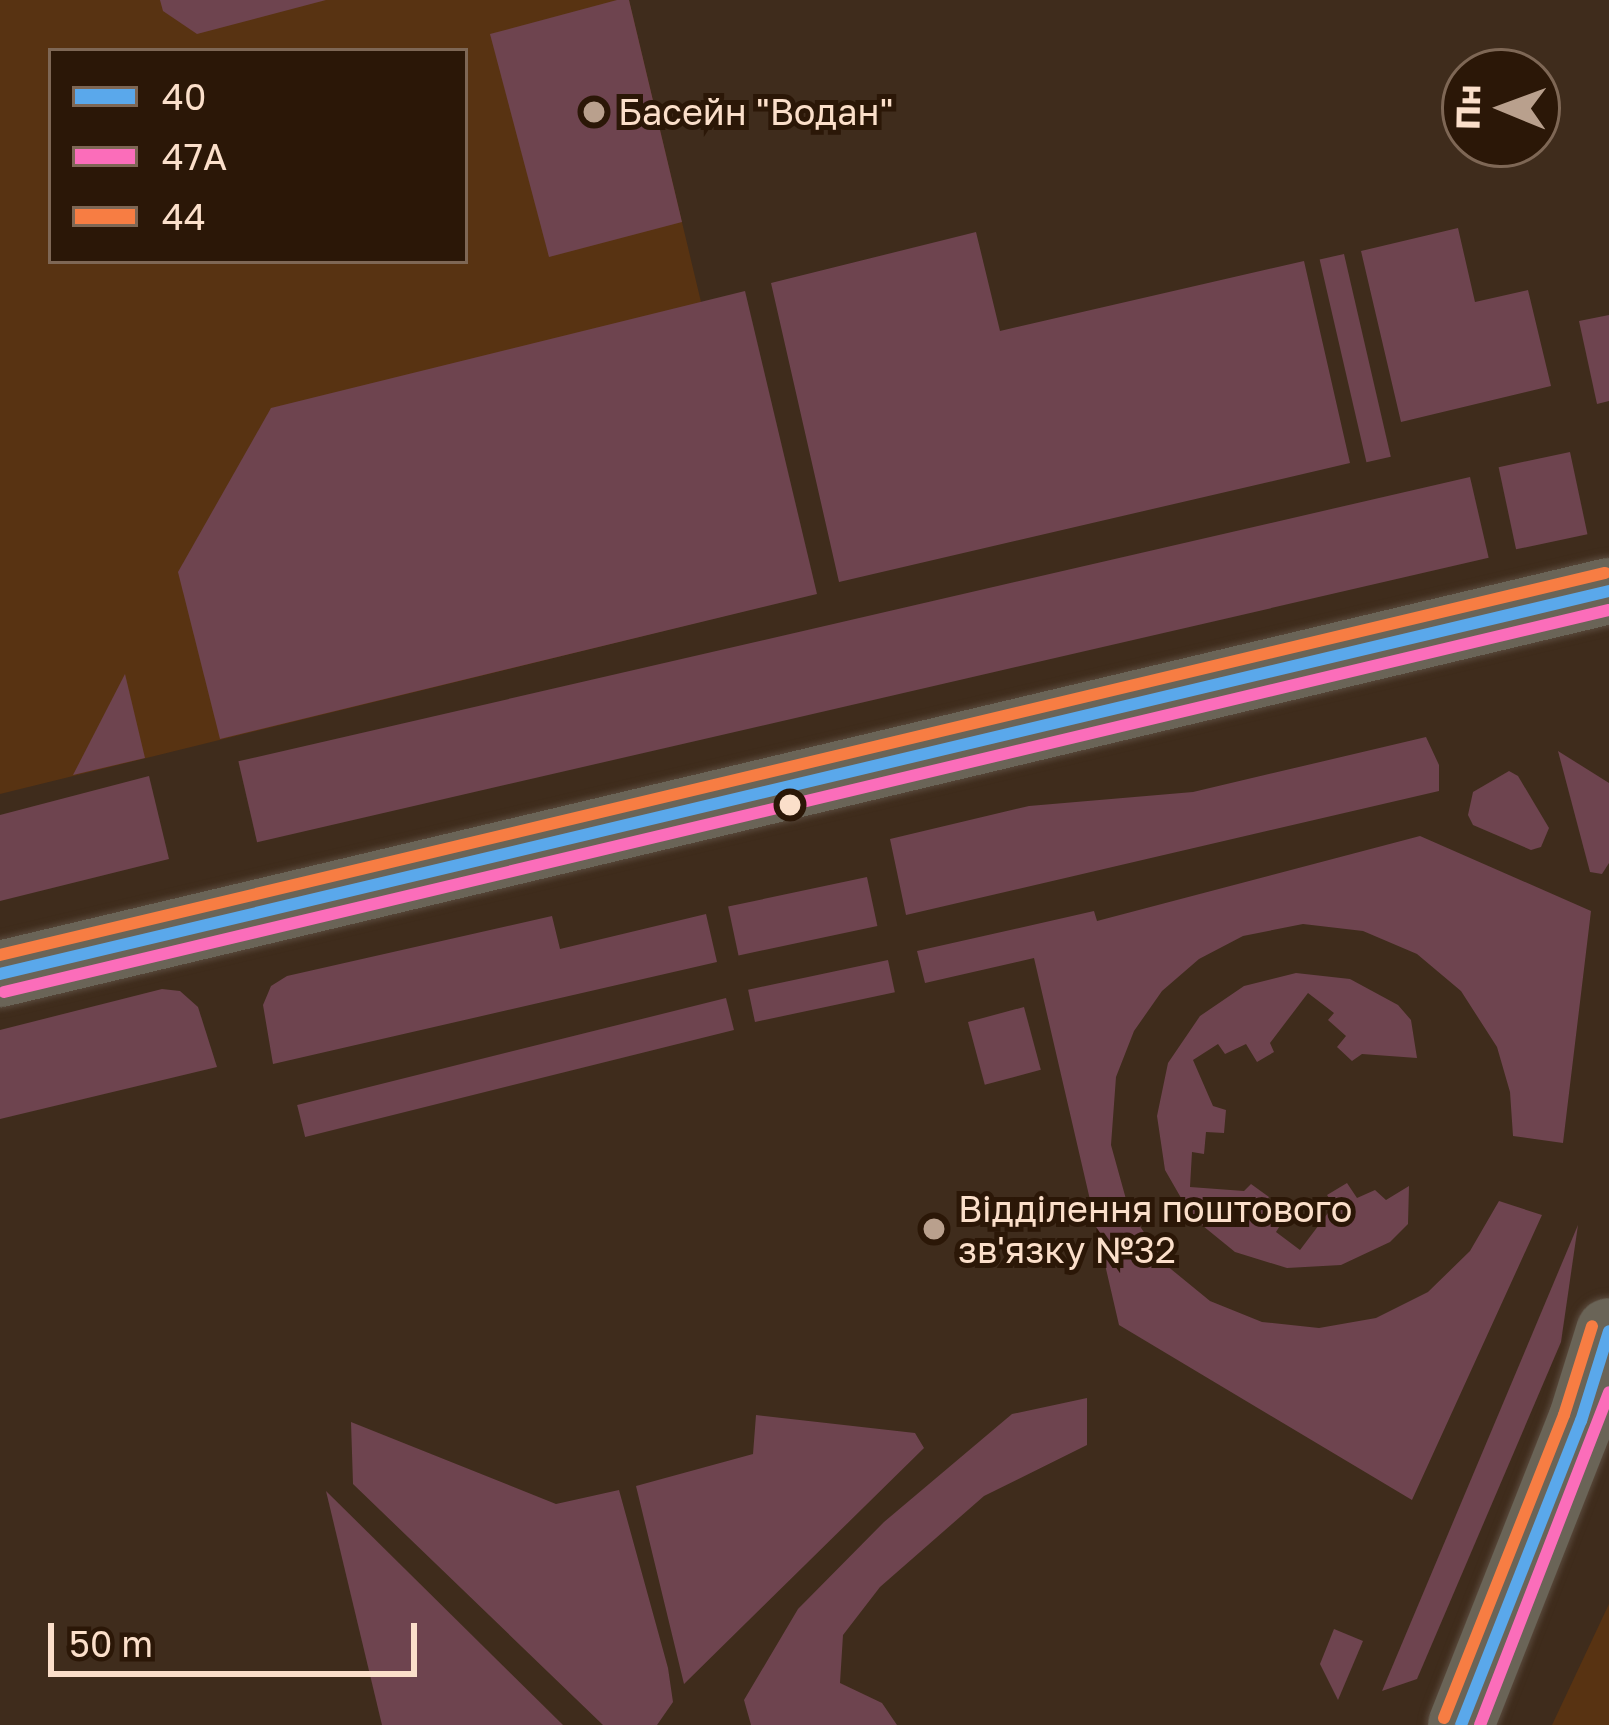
<!DOCTYPE html>
<meta charset="utf-8">
<style>
body{margin:0}
#map{position:relative;width:1609px;height:1725px;overflow:hidden;background:#3f2c1c;font-family:"Golos Text",sans-serif}
div>[style]{position:absolute}
[style*='--x']{left:calc(var(--x)*1px);top:calc(var(--y)*1px);width:calc(var(--w)*1px);rotate:calc(var(--a)*1deg)}
.built>*{inset:0;background:#583312}
.green>*{inset:0;background:#6e444f;transform-origin:0 0}
.roads{filter:drop-shadow(0 0 3px #5a4a3d) drop-shadow(0 0 3px #5a4a3d)}
.major>*{height:66px;margin:-33px;padding:0 33px;transform-origin:33px;border-radius:33px;background:#6a6457}
.bus-1>*{height:12px;margin:-6px;padding:0 6px;transform-origin:6px;border-radius:6px;background:#5aa8eb}
.bus-2>*{height:12px;margin:-6px;padding:0 6px;transform-origin:6px;border-radius:6px;background:#fb6dba}
.bus-3>*{height:12px;margin:-6px;padding:0 6px;transform-origin:6px;border-radius:6px;background:#f77d43}
.dots>*{width:33px;height:33px;translate:-50% -50%;box-sizing:border-box;border:6px solid #2b1707;border-radius:50%}
span{translate:-50% -50%;white-space:nowrap;text-align:center;line-height:1.15;-webkit-text-stroke:10px #2b1707;paint-order:stroke}
.poi-label{font-size:36px;color:#fbdfca}
.left{translate:0 -50%;text-align:left}
.legend{position:absolute;left:48px;top:48px;width:420px;height:216px;box-sizing:border-box;background:#2b1707;border:3px solid #7e6755;margin:0;padding:15px 21px;list-style:none;font-size:36px;color:#fbdfca}
.legend li{display:flex;align-items:center;gap:24px;height:60px}
.legend b{width:60px;border:3px solid #7e6755}
.north{position:absolute;left:1441px;top:48px;width:120px;height:120px;box-sizing:border-box;background:#2b1707;border:3px solid #7e6755;border-radius:50%;rotate:271deg;font-size:33px;font-weight:700;line-height:48px;text-align:center;color:#fbdfca}
.north::after{content:'';display:block;margin:auto;width:42px;height:54px;background:#b9a08d;clip-path:polygon(50% 0,100% 100%,50% 72%,0 100%)}
.scale{position:absolute;left:48px;top:1623px;width:369px;height:54px;box-sizing:border-box;border:6px solid #fbdfca;border-top:0;padding-left:15px;font-size:36px;line-height:42px;white-space:nowrap;color:#fbdfca;-webkit-text-stroke:9px #2b1707;paint-order:stroke}
</style>
<div id="map">
<div class="built">
<i style="clip-path:polygon(evenodd,0 0,629px 0,773px 604px,0 794px,0 0,51px 51px,465px 51px,465px 261px,51px 261px,51px 51px)"></i>
<i style="clip-path:polygon(1609px 1604px,1609px 1725px,1552px 1725px)"></i>
</div>
<div class="green">
<i style="clip-path:polygon(160px 0,326px 0,197px 34px,163px 11px)"></i>
<i style="clip-path:polygon(617px 0,629px 0,682px 222px,549px 257px,490px 34px)"></i>
<i style="clip-path:polygon(1458px 228px,1475px 302px,1528px 290px,1551px 386px,1401px 422px,1361px 251px)"></i>
<i style="clip-path:polygon(976px 232px,1000px 331px,1304px 261px,1350px 463px,839px 582px,771px 283px)"></i>
<i style="left:1344px;top:254px;width:208px;height:25px;rotate:77deg"></i>
<i style="clip-path:polygon(745px 291px,817px 594px,220px 739px,178px 572px,271px 408px)"></i>
<i style="clip-path:polygon(1609px 315px,1609px 401px,1597px 404px,1579px 321px)"></i>
<i style="left:1570px;top:452px;width:84px;height:73px;rotate:78deg"></i>
<i style="left:1470px;top:477px;width:83px;height:1264px;rotate:77deg"></i>
<i style="clip-path:polygon(125px 674px,145px 758px,73px 775px)"></i>
<i style="clip-path:polygon(1426px 737px,1439px 765px,1439px 791px,906px 915px,890px 839px,1029px 806px,1193px 792px)"></i>
<i style="clip-path:polygon(1558px 751px,1609px 783px,1609px 863px,1602px 874px,1590px 872px)"></i>
<i style="clip-path:polygon(1509px 771px,1518px 776px,1549px 828px,1541px 847px,1531px 850px,1473px 825px,1468px 815px,1473px 792px)"></i>
<i style="clip-path:polygon(149px 776px,169px 859px,0 901px,0 815px)"></i>
<i style="clip-path:polygon(1420px 836px,1591px 911px,1563px 1143px,1513px 1136px,1510px 1092px,1497px 1047px,1461px 991px,1417px 954px,1363px 931px,1303px 924px,1243px 936px,1199px 959px,1162px 991px,1134px 1031px,1116px 1077px,1111px 1145px,1129px 1210px,1166px 1265px,1210px 1301px,1262px 1322px,1319px 1328px,1376px 1318px,1428px 1292px,1470px 1251px,1499px 1201px,1542px 1215px,1412px 1500px,1119px 1325px,1034px 958px,925px 983px,917px 951px,1094px 911px,1097px 921px)"></i>
<i style="left:867px;top:877px;width:50px;height:142px;rotate:78deg"></i>
<i style="clip-path:polygon(706px 914px,717px 962px,273px 1064px,263px 1005px,271px 986px,287px 976px,552px 916px,560px 949px)"></i>
<i style="left:888px;top:960px;width:33px;height:143px;rotate:78deg"></i>
<i style="clip-path:polygon(1296px 973px,1350px 979px,1398px 1005px,1411px 1020px,1417px 1058px,1362px 1054px,1352px 1061px,1337px 1047px,1346px 1036px,1328px 1020px,1334px 1013px,1308px 993px,1270px 1043px,1274px 1052px,1257px 1062px,1246px 1044px,1225px 1054px,1218px 1044px,1193px 1060px,1213px 1106px,1226px 1110px,1224px 1133px,1206px 1132px,1204px 1154px,1192px 1152px,1190px 1187px,1244px 1191px,1251px 1184px,1269px 1197px,1262px 1208px,1281px 1224px,1276px 1232px,1300px 1250px,1334px 1205px,1327px 1195px,1347px 1183px,1357px 1198px,1375px 1190px,1386px 1200px,1409px 1186px,1408px 1224px,1390px 1242px,1341px 1265px,1287px 1268px,1235px 1252px,1192px 1217px,1165px 1170px,1157px 1116px,1168px 1063px,1200px 1016px,1244px 986px)"></i>
<i style="clip-path:polygon(162px 989px,180px 991px,198px 1007px,217px 1067px,0 1119px,0 1030px)"></i>
<i style="left:726px;top:998px;width:33px;height:442px;rotate:76deg"></i>
<i style="left:1024px;top:1007px;width:65px;height:58px;rotate:75deg"></i>
<i style="clip-path:polygon(1578px 1225px,1561px 1342px,1417px 1679px,1382px 1691px)"></i>
<i style="clip-path:polygon(1087px 1398px,1087px 1445px,984px 1496px,880px 1587px,843px 1635px,840px 1683px,882px 1703px,897px 1725px,751px 1725px,744px 1700px,798px 1609px,884px 1522px,1012px 1414px)"></i>
<i style="clip-path:polygon(756px 1415px,915px 1433px,924px 1448px,684px 1684px,636px 1486px,753px 1454px)"></i>
<i style="clip-path:polygon(351px 1422px,556px 1504px,619px 1490px,668px 1668px,673px 1702px,657px 1725px,603px 1725px,353px 1484px)"></i>
<i style="clip-path:polygon(326px 1491px,563px 1725px,382px 1725px)"></i>
<i style="clip-path:polygon(1334px 1629px,1363px 1641px,1338px 1700px,1320px 1664px)"></i>
</div>
<div class="roads">
<div class="major">
<i style="--x:0;--y:974;--w:1654;--a:-13.39"></i>
<i style="--x:1461;--y:1725;--w:327;--a:-68.5"></i>
<i style="--x:1581;--y:1421;--w:94;--a:-72.7"></i>
</div>
</div>
<div class="bus-1">
<i style="--x:0;--y:974;--w:1654;--a:-13.39"></i>
<i style="--x:1461;--y:1725;--w:327;--a:-68.5"></i>
<i style="--x:1581;--y:1421;--w:94;--a:-72.7"></i>
</div>
<div class="bus-2">
<i style="--x:4;--y:992;--w:1650;--a:-13.39"></i>
<i style="--x:1480;--y:1725;--w:357;--a:-68.8"></i>
</div>
<div class="bus-3">
<i style="--x:0;--y:955;--w:1650;--a:-13.39"></i>
<i style="--x:1444;--y:1718;--w:326;--a:-68.4"></i>
<i style="--x:1564;--y:1415;--w:93;--a:-72.5"></i>
</div>
<div class="dots">
<i style="left:594px;top:112px;background:#b9a08d"></i>
<i style="left:790px;top:805px;background:#fbdfca"></i>
<i style="left:934px;top:1229px;background:#b9a08d"></i>
</div>
<div class="poi-label">
<span class="left" style="left:618px;top:112px">Басейн "Водан"</span>
<span class="left" style="left:958px;top:1229px">Відділення поштового<br>зв'язку №32</span>
</div>
<ul class="legend">
<li><b style="height:15px;background:#5aa8eb"></b>40</li>
<li><b style="height:15px;background:#fb6dba"></b>47А</li>
<li><b style="height:15px;background:#f77d43"></b>44</li>
</ul>
<div class="north">Пн</div>
<div class="scale">50 m</div>
</div>
